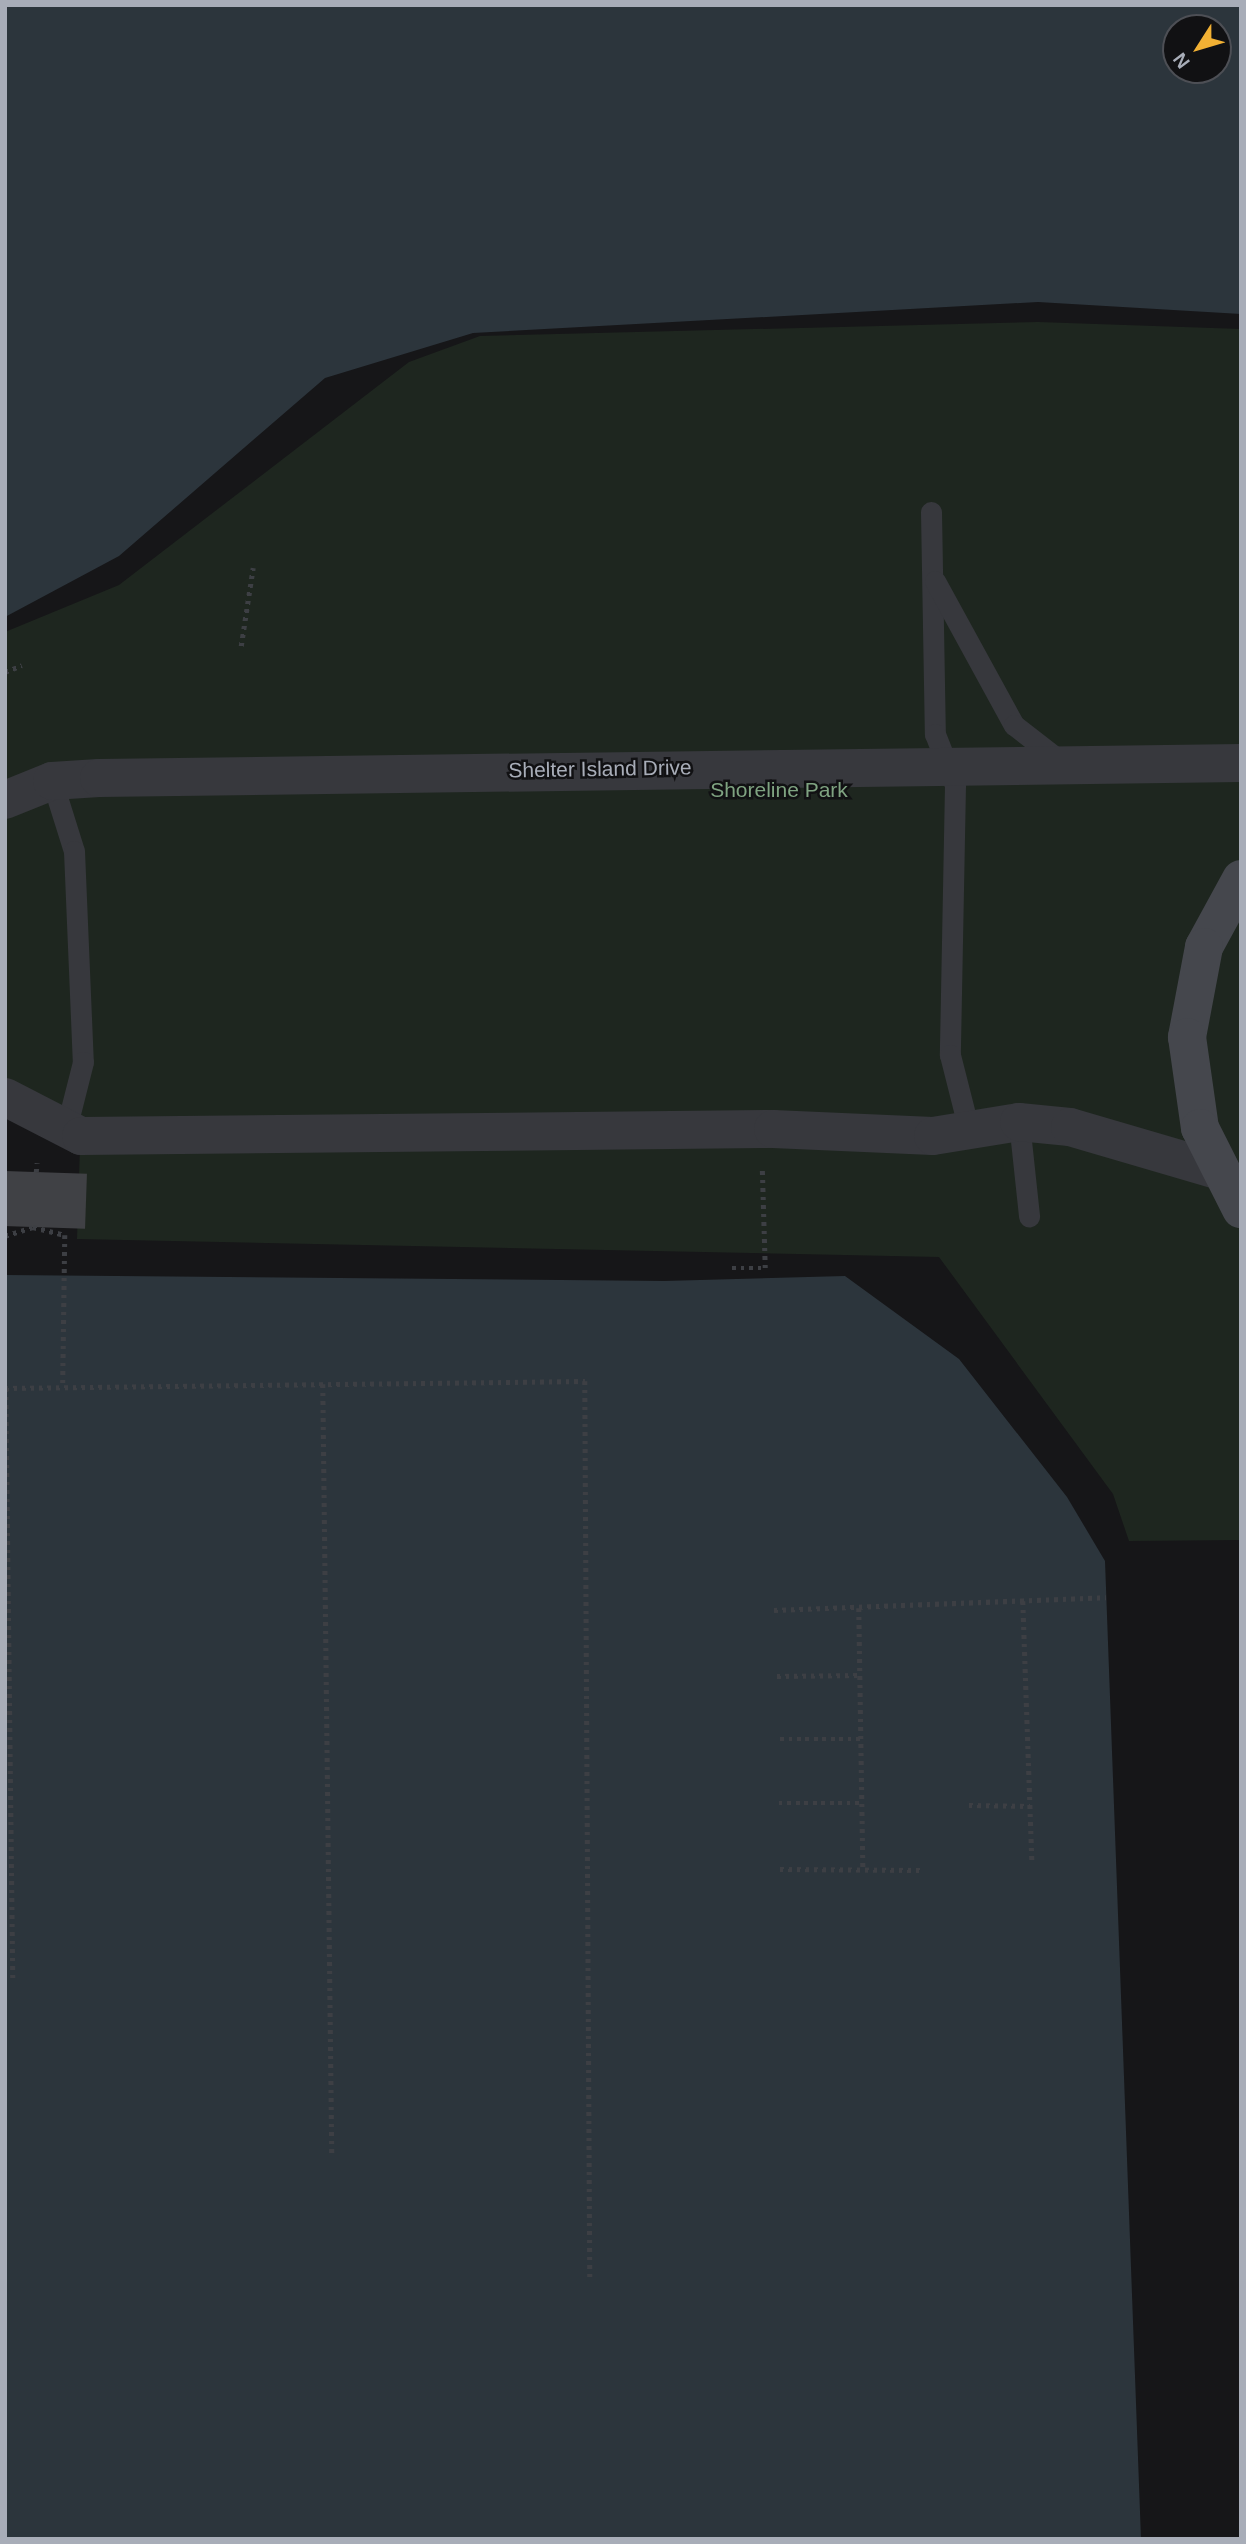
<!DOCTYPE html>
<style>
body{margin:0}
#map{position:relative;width:1246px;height:2544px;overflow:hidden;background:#161618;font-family:Arial,sans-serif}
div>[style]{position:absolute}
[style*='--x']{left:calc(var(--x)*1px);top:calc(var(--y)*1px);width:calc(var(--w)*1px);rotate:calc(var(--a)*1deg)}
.green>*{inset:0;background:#1e261f}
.water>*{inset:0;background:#2c353c}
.building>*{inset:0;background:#404145;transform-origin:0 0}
.path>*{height:4.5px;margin-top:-2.25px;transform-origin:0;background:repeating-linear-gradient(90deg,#3d3f44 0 3.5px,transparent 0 8.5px)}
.service>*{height:21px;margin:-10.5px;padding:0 10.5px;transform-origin:10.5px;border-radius:10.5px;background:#37383d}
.tertiary>*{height:38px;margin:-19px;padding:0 19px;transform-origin:19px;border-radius:19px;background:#37383d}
.secondary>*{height:38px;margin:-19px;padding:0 19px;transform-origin:19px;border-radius:19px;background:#45474d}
span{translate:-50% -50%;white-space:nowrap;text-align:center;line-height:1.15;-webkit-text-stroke:5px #111113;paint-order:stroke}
.street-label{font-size:21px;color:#a8adb8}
.park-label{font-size:21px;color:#7fa381}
.frame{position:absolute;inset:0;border:7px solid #a8adb8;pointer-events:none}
.north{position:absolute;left:1162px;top:14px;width:70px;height:70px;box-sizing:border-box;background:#111113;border:2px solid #4d4f55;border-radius:50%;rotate:233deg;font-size:19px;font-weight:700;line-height:28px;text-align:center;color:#a8adb8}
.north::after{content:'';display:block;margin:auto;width:24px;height:32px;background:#f2b134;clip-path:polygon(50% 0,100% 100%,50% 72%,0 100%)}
</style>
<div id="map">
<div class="green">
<i style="clip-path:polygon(1038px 322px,1241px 329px,1241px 1540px,1129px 1541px,1113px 1494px,939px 1257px,77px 1239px,80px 1146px,5px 1098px,5px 632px,119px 585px,409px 362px,480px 336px)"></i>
</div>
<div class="water">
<i style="clip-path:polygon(evenodd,5px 5px,1241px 5px,1241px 314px,1038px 302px,473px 333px,325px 378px,119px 556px,5px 617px,5px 5px,1176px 28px,1218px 28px,1218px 70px,1176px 70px,1176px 28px)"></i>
<i style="clip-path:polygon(5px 1275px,664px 1281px,845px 1276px,959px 1359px,1067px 1497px,1105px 1561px,1141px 2539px,5px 2539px)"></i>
</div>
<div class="building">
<i style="left:5px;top:1171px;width:82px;height:55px;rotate:2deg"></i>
</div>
<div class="path">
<i style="--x:241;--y:646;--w:79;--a:-81.3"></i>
<i style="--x:5;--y:672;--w:18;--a:-22"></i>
<i style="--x:36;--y:1172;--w:9;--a:-84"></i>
<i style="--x:5;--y:1236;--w:29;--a:-18"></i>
<i style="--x:33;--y:1227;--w:33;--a:14"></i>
<i style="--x:65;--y:1235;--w:152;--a:90.8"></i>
<i style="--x:732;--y:1268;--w:33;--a:0"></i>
<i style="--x:765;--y:1268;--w:99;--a:-91.7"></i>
<i style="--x:323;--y:1384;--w:773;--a:89.33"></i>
<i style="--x:5;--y:1388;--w:580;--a:-0.69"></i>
<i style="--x:585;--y:1381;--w:898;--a:89.68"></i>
<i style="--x:6;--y:1388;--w:591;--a:89.32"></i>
<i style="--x:1023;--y:1601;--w:261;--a:88"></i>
<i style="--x:859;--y:1608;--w:262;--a:89.1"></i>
<i style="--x:774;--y:1610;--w:332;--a:-2.2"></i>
<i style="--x:777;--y:1676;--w:84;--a:-0.7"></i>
<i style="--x:780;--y:1739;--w:82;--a:0"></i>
<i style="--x:779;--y:1803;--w:84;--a:0"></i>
<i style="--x:969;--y:1805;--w:61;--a:0.9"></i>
<i style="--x:780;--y:1869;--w:140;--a:0.4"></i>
</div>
<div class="service">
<i style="--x:931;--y:512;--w:222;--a:89"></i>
<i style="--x:935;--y:734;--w:55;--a:68.6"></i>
<i style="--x:955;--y:785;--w:270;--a:91.1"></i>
<i style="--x:950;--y:1055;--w:77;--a:75.8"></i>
<i style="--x:935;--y:581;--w:164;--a:61.3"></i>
<i style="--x:1014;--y:725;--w:62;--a:37.8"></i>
<i style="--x:52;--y:781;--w:73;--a:72.6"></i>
<i style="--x:74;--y:851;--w:211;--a:87.6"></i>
<i style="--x:83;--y:1062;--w:69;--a:104.2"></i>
<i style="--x:1019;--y:1122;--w:95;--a:83.9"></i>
</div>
<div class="tertiary">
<i style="--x:5;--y:800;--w:51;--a:-22"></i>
<i style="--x:52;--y:781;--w:47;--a:-3.7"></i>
<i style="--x:99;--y:778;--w:1142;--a:-0.75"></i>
<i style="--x:5;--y:1097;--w:85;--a:27.2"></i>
<i style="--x:81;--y:1136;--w:692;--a:-0.58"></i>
<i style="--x:773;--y:1129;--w:160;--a:2.5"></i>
<i style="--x:933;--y:1136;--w:87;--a:-9.2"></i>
<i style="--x:1019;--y:1122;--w:51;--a:5.6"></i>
<i style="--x:1070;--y:1127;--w:153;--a:16.3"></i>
</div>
<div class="secondary">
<i style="--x:1241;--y:879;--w:77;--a:118.6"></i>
<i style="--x:1204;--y:947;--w:92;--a:100.7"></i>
<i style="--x:1187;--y:1037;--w:92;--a:81.9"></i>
<i style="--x:1200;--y:1128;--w:91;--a:63.2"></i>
</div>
<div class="street-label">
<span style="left:600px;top:769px;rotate:-1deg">Shelter Island Drive</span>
</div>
<div class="park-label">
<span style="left:779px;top:790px">Shoreline Park</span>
</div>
<div class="frame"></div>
<div class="north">N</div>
</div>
